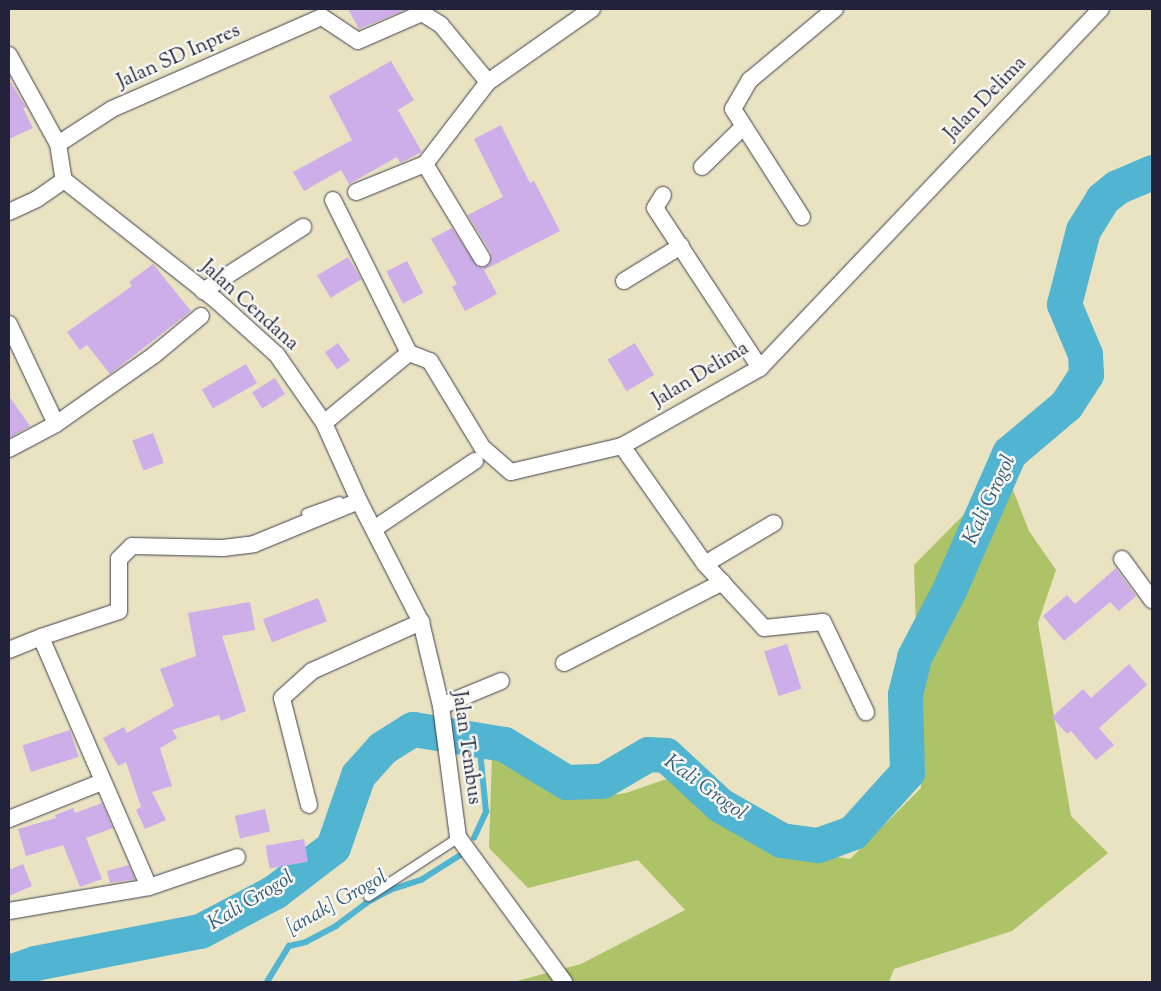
<!DOCTYPE html>
<style>
body{margin:0}
#map{position:relative;width:1161px;height:991px;overflow:hidden;background:#eae3c2;font-family:"Sorts Mill Goudy",serif}
div>[style]{position:absolute}
[style*='--x']{left:calc(var(--x)*1px);top:calc(var(--y)*1px);width:calc(var(--w)*1px);rotate:calc(var(--a)*1deg)}
.green>*{inset:0;background:#acc368}
.stream>*{height:5.5px;margin:-2.75px;padding:0 2.75px;transform-origin:2.75px;border-radius:2.75px;background:#51b4d0}
.river>*{height:35px;margin:-17.5px;padding:0 17.5px;transform-origin:17.5px;border-radius:17.5px;background:#51b4d0}
.building>*{inset:0;background:#cdaee9;transform-origin:0 0}
.roads{filter:drop-shadow(0 0 1px #403f4f) drop-shadow(0 0 1px #403f4f)}
.service>*{height:9px;margin:-4.5px;padding:0 4.5px;transform-origin:4.5px;border-radius:4.5px;background:#fff}
.minor>*{height:16px;margin:-8px;padding:0 8px;transform-origin:8px;border-radius:8px;background:#fff}
span{translate:-50% -50%;white-space:nowrap;text-align:center;line-height:1.15;-webkit-text-stroke:5px #f6f6f2;paint-order:stroke}
.street-label{font-size:20px;color:#22223b}
.water-label{font-size:21px;color:#355c77;font-style:italic}
.frame{position:absolute;inset:0;border:10px solid #22223b;pointer-events:none}
</style>
<div id="map">
<div class="green">
<i style="clip-path:polygon(1006px 472px,1029px 531px,1056px 570px,1038px 623px,1071px 816px,1108px 853px,1012px 931px,894px 969px,889px 982px,513px 982px,581px 964px,685px 910px,638px 860px,528px 888px,489px 848px,492px 755px,584px 799px,626px 793px,678px 775px,793px 851px,850px 859px,921px 788px,914px 565px)"></i>
</div>
<div class="stream">
<i style="--x:474;--y:838;--w:29;--a:-65"></i>
<i style="--x:486;--y:812;--w:72;--a:-95.6"></i>
<i style="--x:267;--y:982;--w:42;--a:-58.6"></i>
<i style="--x:289;--y:946;--w:17;--a:-13"></i>
<i style="--x:306;--y:942;--w:34;--a:-28"></i>
<i style="--x:336;--y:926;--w:38;--a:-37"></i>
<i style="--x:366;--y:903;--w:27;--a:-28"></i>
<i style="--x:390;--y:890;--w:33;--a:-18"></i>
<i style="--x:421;--y:880;--w:49;--a:-32.4"></i>
</div>
<div class="river">
<i style="--x:9;--y:972;--w:28;--a:-19"></i>
<i style="--x:35;--y:963;--w:168;--a:-11"></i>
<i style="--x:200;--y:931;--w:84;--a:-27.8"></i>
<i style="--x:274;--y:892;--w:74;--a:-37.3"></i>
<i style="--x:333;--y:847;--w:76;--a:-70.9"></i>
<i style="--x:358;--y:775;--w:36;--a:-48"></i>
<i style="--x:382;--y:748;--w:36;--a:-32"></i>
<i style="--x:413;--y:729;--w:92;--a:9.4"></i>
<i style="--x:504;--y:744;--w:73;--a:31.5"></i>
<i style="--x:566;--y:782;--w:36;--a:-2"></i>
<i style="--x:602;--y:781;--w:53;--a:-30.4"></i>
<i style="--x:648;--y:754;--w:18;--a:3"></i>
<i style="--x:666;--y:755;--w:74;--a:42.8"></i>
<i style="--x:720;--y:805;--w:70;--a:29.8"></i>
<i style="--x:781;--y:840;--w:37;--a:8"></i>
<i style="--x:818;--y:845;--w:37;--a:-20"></i>
<i style="--x:853;--y:832;--w:81;--a:-48"></i>
<i style="--x:907;--y:772;--w:78;--a:-91.5"></i>
<i style="--x:905;--y:694;--w:38;--a:-76"></i>
<i style="--x:914;--y:657;--w:76;--a:-62.4"></i>
<i style="--x:949;--y:590;--w:150;--a:-66.3"></i>
<i style="--x:1009;--y:453;--w:75;--a:-40.1"></i>
<i style="--x:1066;--y:405;--w:37;--a:-57"></i>
<i style="--x:1086;--y:374;--w:20;--a:-93"></i>
<i style="--x:1085;--y:354;--w:54;--a:-112.8"></i>
<i style="--x:1064;--y:304;--w:76;--a:-75.6"></i>
<i style="--x:1083;--y:230;--w:36;--a:-58"></i>
<i style="--x:1102;--y:199;--w:19;--a:-39"></i>
<i style="--x:1117;--y:187;--w:38;--a:-23"></i>
</div>
<div class="building">
<i style="clip-path:polygon(348px 9px,407px 9px,359px 29px)"></i>
<i style="clip-path:polygon(391px 61px,414px 100px,398px 110px,422px 152px,400px 163px,397px 157px,349px 184px,341px 170px,304px 191px,293px 172px,352px 140px,329px 96px)"></i>
<i style="clip-path:polygon(9px 80px,26px 107px,23px 108px,33px 128px,9px 139px)"></i>
<i style="clip-path:polygon(501px 125px,530px 183px,534px 181px,560px 231px,484px 270px,497px 294px,465px 311px,452px 287px,457px 284px,431px 239px,452px 228px,477px 266px,483px 268px,490px 263px,491px 253px,468px 215px,503px 197px,474px 139px)"></i>
<i style="left:348px;top:257px;width:26px;height:36px;rotate:59deg"></i>
<i style="left:407px;top:261px;width:36px;height:23px;rotate:63deg"></i>
<i style="clip-path:polygon(153px 264px,191px 311px,110px 374px,87px 345px,80px 350px,67px 332px,132px 286px,129px 282px)"></i>
<i style="left:338px;top:343px;width:21px;height:16px;rotate:55deg"></i>
<i style="left:635px;top:343px;width:37px;height:32px;rotate:59deg"></i>
<i style="left:246px;top:364px;width:22px;height:51px;rotate:60deg"></i>
<i style="left:275px;top:378px;width:19px;height:27px;rotate:58deg"></i>
<i style="clip-path:polygon(9px 396px,30px 426px,9px 438px)"></i>
<i style="left:153px;top:433px;width:32px;height:22px;rotate:70deg"></i>
<i style="clip-path:polygon(1116px 568px,1136px 596px,1119px 611px,1110px 602px,1064px 641px,1043px 616px,1067px 595px,1075px 604px)"></i>
<i style="left:318px;top:598px;width:25px;height:59px;rotate:69deg"></i>
<i style="clip-path:polygon(250px 602px,255px 630px,222px 636px,246px 711px,221px 721px,219px 715px,172px 730px,177px 738px,160px 748px,172px 786px,152px 792px,166px 820px,145px 829px,136px 810px,141px 807px,126px 762px,118px 766px,103px 738px,124px 727px,127px 733px,174px 706px,160px 669px,196px 656px,188px 613px)"></i>
<i style="left:787px;top:644px;width:47px;height:24px;rotate:72deg"></i>
<i style="clip-path:polygon(1129px 664px,1147px 685px,1099px 728px,1114px 745px,1096px 760px,1071px 731px,1067px 734px,1052px 717px,1083px 689px,1091px 698px)"></i>
<i style="left:70px;top:730px;width:28px;height:50px;rotate:72deg"></i>
<i style="clip-path:polygon(102px 803px,113px 828px,86px 838px,102px 879px,80px 887px,63px 845px,26px 856px,18px 829px,56px 818px,55px 815px,73px 808px,75px 813px)"></i>
<i style="left:265px;top:809px;width:23px;height:31px;rotate:77deg"></i>
<i style="left:304px;top:839px;width:23px;height:39px;rotate:80deg"></i>
<i style="clip-path:polygon(23px 864px,32px 886px,9px 896px,9px 870px)"></i>
<i style="clip-path:polygon(129px 865px,135px 879px,110px 883px,107px 871px)"></i>
</div>
<div class="roads">
<div class="service">
<i style="--x:306;--y:513;--w:35;--a:-20"></i>
<i style="--x:368;--y:896;--w:108;--a:-33.2"></i>
</div>
<div class="minor">
<i style="--x:9;--y:55;--w:102;--a:61.2"></i>
<i style="--x:58;--y:144;--w:36;--a:81"></i>
<i style="--x:58;--y:144;--w:64;--a:-32.9"></i>
<i style="--x:112;--y:109;--w:229;--a:-23.7"></i>
<i style="--x:322;--y:17;--w:43;--a:33.7"></i>
<i style="--x:358;--y:41;--w:70;--a:-23.6"></i>
<i style="--x:422;--y:13;--w:22;--a:32"></i>
<i style="--x:441;--y:25;--w:74;--a:50.5"></i>
<i style="--x:425;--y:164;--w:110;--a:58.8"></i>
<i style="--x:702;--y:167;--w:56;--a:-44.3"></i>
<i style="--x:64;--y:180;--w:194;--a:38.3"></i>
<i style="--x:216;--y:300;--w:82;--a:42"></i>
<i style="--x:277;--y:355;--w:83;--a:55.3"></i>
<i style="--x:324;--y:423;--w:85;--a:65.8"></i>
<i style="--x:359;--y:501;--w:136;--a:62.9"></i>
<i style="--x:421;--y:622;--w:86;--a:76.6"></i>
<i style="--x:441;--y:706;--w:132;--a:82.6"></i>
<i style="--x:458;--y:837;--w:180;--a:53.8"></i>
<i style="--x:356;--y:192;--w:74;--a:-22.1"></i>
<i style="--x:425;--y:164;--w:103;--a:-52.5"></i>
<i style="--x:488;--y:82;--w:127;--a:-35.1"></i>
<i style="--x:663;--y:195;--w:15;--a:122"></i>
<i style="--x:655;--y:208;--w:191;--a:56.7"></i>
<i style="--x:333;--y:200;--w:171;--a:63.6"></i>
<i style="--x:9;--y:212;--w:31;--a:-25"></i>
<i style="--x:37;--y:199;--w:33;--a:-35"></i>
<i style="--x:802;--y:217;--w:128;--a:-122.6"></i>
<i style="--x:733;--y:109;--w:34;--a:-60"></i>
<i style="--x:750;--y:80;--w:111;--a:-39.9"></i>
<i style="--x:624;--y:281;--w:67;--a:-31.6"></i>
<i style="--x:203;--y:291;--w:119;--a:-32.6"></i>
<i style="--x:9;--y:324;--w:110;--a:64.8"></i>
<i style="--x:324;--y:423;--w:110;--a:-39.5"></i>
<i style="--x:409;--y:353;--w:22;--a:21"></i>
<i style="--x:430;--y:361;--w:100;--a:58.8"></i>
<i style="--x:482;--y:447;--w:38;--a:41"></i>
<i style="--x:511;--y:472;--w:114;--a:-13.2"></i>
<i style="--x:622;--y:446;--w:159;--a:-29.5"></i>
<i style="--x:760;--y:368;--w:495;--a:-46.5"></i>
<i style="--x:622;--y:446;--w:144;--a:54.9"></i>
<i style="--x:705;--y:564;--w:87;--a:47.3"></i>
<i style="--x:764;--y:628;--w:59;--a:-5.8"></i>
<i style="--x:823;--y:622;--w:100;--a:64.5"></i>
<i style="--x:9;--y:449;--w:53;--a:-28"></i>
<i style="--x:56;--y:424;--w:120;--a:-35.1"></i>
<i style="--x:154;--y:355;--w:61;--a:-39.7"></i>
<i style="--x:374;--y:529;--w:122;--a:-34"></i>
<i style="--x:1122;--y:559;--w:51;--a:53.8"></i>
<i style="--x:705;--y:564;--w:80;--a:-30.7"></i>
<i style="--x:9;--y:650;--w:35;--a:-22"></i>
<i style="--x:564;--y:663;--w:178;--a:-27"></i>
<i style="--x:441;--y:706;--w:65;--a:-22.6"></i>
<i style="--x:309;--y:805;--w:110;--a:-104.2"></i>
<i style="--x:282;--y:698;--w:40;--a:-42"></i>
<i style="--x:312;--y:671;--w:120;--a:-24.2"></i>
<i style="--x:9;--y:819;--w:100;--a:-21.7"></i>
<i style="--x:149;--y:887;--w:272;--a:-113.4"></i>
<i style="--x:41;--y:637;--w:82;--a:-18.4"></i>
<i style="--x:119;--y:611;--w:52;--a:-90"></i>
<i style="--x:119;--y:559;--w:18;--a:-45"></i>
<i style="--x:132;--y:546;--w:91;--a:1.3"></i>
<i style="--x:223;--y:548;--w:31;--a:-7"></i>
<i style="--x:254;--y:544;--w:113;--a:-22.3"></i>
<i style="--x:9;--y:911;--w:142;--a:-9.7"></i>
<i style="--x:149;--y:887;--w:93;--a:-18.8"></i>
</div>
</div>
<div class="street-label">
<span style="left:179px;top:57px;rotate:-24deg">Jalan SD Inpres</span>
<span style="left:986px;top:99px;rotate:-46deg">Jalan Delima</span>
<span style="left:249px;top:306px;rotate:42deg">Jalan Cendana</span>
<span style="left:701px;top:375px;rotate:-31deg">Jalan Delima</span>
<span style="left:466px;top:748px;rotate:82deg">Jalan Tembus</span>
</div>
<div class="water-label">
<span style="left:990px;top:500px;rotate:-65deg">Kali Grogol</span>
<span style="left:705px;top:788px;rotate:36deg">Kali Grogol</span>
<span style="left:251px;top:901px;rotate:-31deg">Kali Grogol</span>
<span style="left:337px;top:903px;rotate:-29deg">[anak] Grogol</span>
</div>
<div class="frame"></div>
</div>
